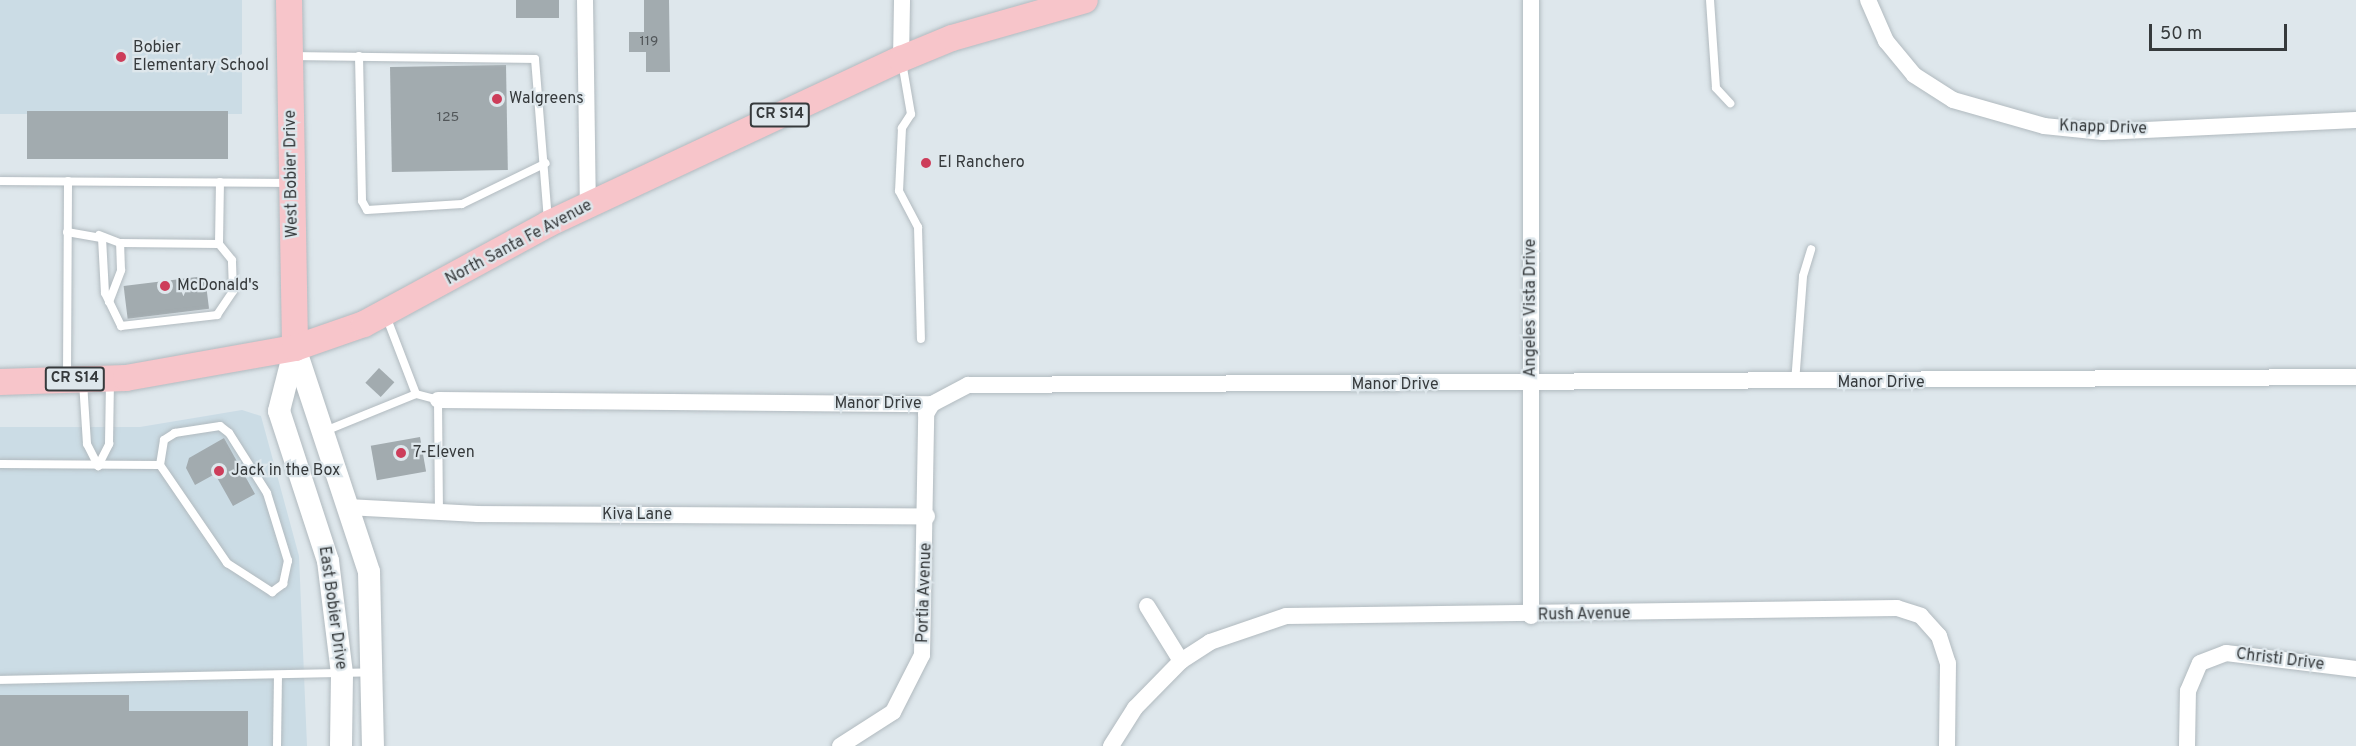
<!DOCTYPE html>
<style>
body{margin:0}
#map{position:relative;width:2356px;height:746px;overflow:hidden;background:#dee7ec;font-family:Overpass,sans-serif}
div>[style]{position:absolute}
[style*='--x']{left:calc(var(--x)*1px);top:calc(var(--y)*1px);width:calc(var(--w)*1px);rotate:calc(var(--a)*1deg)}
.built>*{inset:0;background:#cbdce5;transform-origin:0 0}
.building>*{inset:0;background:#a2abaf;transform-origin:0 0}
.roads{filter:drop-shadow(0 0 2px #b1babf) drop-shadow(0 0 2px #b1babf)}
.lane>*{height:8px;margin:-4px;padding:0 4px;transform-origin:4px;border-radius:4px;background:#fff}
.street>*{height:16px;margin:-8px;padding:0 8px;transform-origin:8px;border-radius:8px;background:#fff}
.secondary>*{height:22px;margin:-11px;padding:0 11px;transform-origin:11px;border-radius:11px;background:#fff}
.primary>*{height:26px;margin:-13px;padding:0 13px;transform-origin:13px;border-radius:13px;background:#f7c5ca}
.dots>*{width:16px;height:16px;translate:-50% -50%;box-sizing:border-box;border:3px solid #dee7ec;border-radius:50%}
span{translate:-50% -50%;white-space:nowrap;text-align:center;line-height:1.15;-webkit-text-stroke:4.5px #dee7ec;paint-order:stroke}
.number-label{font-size:14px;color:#515659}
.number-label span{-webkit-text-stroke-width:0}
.shield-label span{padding:2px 4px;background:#dee7ec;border:2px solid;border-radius:4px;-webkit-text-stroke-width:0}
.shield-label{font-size:15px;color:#363a3c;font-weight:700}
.poi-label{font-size:16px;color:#363a3c}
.left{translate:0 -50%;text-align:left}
.street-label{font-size:16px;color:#363a3c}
.scale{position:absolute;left:2149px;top:24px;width:138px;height:27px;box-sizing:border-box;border:3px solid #363a3c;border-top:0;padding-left:8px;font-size:18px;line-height:21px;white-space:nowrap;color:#363a3c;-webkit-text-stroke:4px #dee7ec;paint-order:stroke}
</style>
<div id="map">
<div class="built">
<i style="left:0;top:0;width:242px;height:114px"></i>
<i style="clip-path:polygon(242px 410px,261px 416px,299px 556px,307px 746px,0 746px,0 427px,140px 427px)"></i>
</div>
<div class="building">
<i style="left:516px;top:0;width:43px;height:18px"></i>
<i style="clip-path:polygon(644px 0,669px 0,670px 72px,646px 72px,646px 52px,629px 52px,629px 32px,644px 32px)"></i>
<i style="left:506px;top:65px;width:105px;height:116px;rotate:89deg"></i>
<i style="left:27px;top:111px;width:201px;height:48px"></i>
<i style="left:205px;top:276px;width:33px;height:82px;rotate:83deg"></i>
<i style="left:379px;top:368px;width:21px;height:20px;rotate:43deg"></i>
<i style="left:420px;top:437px;width:35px;height:50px;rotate:80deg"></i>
<i style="clip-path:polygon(224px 438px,255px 494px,233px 506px,215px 474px,195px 485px,186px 468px,189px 458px)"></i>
<i style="clip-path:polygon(0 695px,129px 695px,129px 711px,248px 711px,248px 746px,0 746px)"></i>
</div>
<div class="roads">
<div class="lane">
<i style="--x:1710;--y:0;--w:88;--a:86.1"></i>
<i style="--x:1716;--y:88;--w:21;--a:47"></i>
<i style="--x:293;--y:56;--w:242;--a:0.7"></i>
<i style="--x:535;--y:59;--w:162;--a:85.4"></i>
<i style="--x:359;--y:56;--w:145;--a:88.8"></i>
<i style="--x:362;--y:201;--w:10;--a:61"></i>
<i style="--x:367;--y:210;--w:95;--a:-3.6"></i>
<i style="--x:462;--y:204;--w:93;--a:-26"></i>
<i style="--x:902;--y:62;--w:53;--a:80.2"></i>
<i style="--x:911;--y:114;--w:17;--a:123"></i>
<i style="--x:902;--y:128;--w:63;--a:92.7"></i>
<i style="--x:899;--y:191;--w:41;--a:62.2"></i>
<i style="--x:918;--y:227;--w:112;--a:88.5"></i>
<i style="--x:0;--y:181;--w:291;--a:0.4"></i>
<i style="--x:67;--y:232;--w:36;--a:10"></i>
<i style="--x:102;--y:238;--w:55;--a:86.9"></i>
<i style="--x:105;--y:293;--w:37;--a:64"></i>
<i style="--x:121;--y:326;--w:97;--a:-6.5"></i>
<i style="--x:217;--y:315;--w:29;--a:-56"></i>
<i style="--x:233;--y:291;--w:31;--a:-92"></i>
<i style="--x:232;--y:260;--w:21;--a:-129"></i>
<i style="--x:219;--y:244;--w:62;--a:-89.1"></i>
<i style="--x:99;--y:235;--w:22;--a:21"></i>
<i style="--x:120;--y:243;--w:99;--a:0.6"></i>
<i style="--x:109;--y:302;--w:34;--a:-69"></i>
<i style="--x:121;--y:270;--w:27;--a:-92"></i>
<i style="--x:67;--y:376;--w:195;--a:-89.7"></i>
<i style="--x:83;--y:382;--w:62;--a:86.3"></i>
<i style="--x:87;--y:444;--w:25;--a:63"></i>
<i style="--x:1795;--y:383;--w:107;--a:-85.7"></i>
<i style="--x:1803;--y:276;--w:28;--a:-73"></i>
<i style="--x:416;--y:394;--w:23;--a:15"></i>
<i style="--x:438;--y:400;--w:112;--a:89.5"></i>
<i style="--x:325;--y:431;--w:98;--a:-22.1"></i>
<i style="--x:416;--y:394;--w:84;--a:-111"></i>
<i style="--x:0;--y:464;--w:160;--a:0.4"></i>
<i style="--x:160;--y:465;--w:119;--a:55.6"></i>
<i style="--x:227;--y:563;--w:54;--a:32.8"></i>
<i style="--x:272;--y:592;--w:14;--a:-36"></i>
<i style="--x:283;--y:584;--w:24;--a:-78"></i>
<i style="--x:288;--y:561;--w:71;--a:-107.2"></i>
<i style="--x:267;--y:493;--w:71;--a:-122.3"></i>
<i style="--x:229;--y:433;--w:11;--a:-142"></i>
<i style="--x:220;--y:426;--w:46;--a:171.2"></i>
<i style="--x:175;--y:433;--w:13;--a:148"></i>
<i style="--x:164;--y:440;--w:25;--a:99"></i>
<i style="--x:98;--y:466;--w:25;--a:-63"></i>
<i style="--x:109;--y:444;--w:62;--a:-89.1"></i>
<i style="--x:0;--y:680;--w:371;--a:-1.2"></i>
<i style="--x:277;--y:746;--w:68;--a:-89.2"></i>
</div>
<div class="street">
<i style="--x:585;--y:0;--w:206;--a:89.2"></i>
<i style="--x:1531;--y:0;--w:616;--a:90"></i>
<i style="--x:1868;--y:0;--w:45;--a:66.3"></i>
<i style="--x:1886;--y:41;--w:44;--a:50.5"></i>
<i style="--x:1914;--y:75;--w:46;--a:32.7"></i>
<i style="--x:1953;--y:100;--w:95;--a:15.9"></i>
<i style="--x:2044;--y:126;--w:59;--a:5.8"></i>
<i style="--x:2103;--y:132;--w:253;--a:-2.7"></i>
<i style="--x:901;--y:59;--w:59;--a:-89"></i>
<i style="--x:438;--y:400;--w:494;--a:0.5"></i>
<i style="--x:932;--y:404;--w:41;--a:-27.8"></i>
<i style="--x:968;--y:385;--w:1388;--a:-0.33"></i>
<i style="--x:347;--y:507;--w:131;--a:3.1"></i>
<i style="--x:478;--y:514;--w:449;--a:0.3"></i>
<i style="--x:1147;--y:606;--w:65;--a:58.3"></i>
<i style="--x:840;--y:746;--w:63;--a:-32.7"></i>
<i style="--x:893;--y:712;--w:64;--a:-63"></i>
<i style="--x:922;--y:655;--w:241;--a:-89"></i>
<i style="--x:926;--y:414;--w:12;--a:-59"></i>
<i style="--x:1111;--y:746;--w:45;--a:-57.7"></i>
<i style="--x:1135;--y:708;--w:66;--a:-45.6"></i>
<i style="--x:1181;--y:661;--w:35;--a:-33"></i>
<i style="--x:1210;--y:642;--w:80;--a:-18.9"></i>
<i style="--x:1286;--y:616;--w:611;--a:-0.75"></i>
<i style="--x:1897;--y:608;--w:25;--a:18"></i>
<i style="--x:1921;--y:616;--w:27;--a:48"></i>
<i style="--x:1939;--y:636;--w:28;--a:72"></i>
<i style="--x:1948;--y:663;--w:83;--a:90.7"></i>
<i style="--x:2187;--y:746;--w:55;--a:-89"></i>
<i style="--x:2188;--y:691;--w:30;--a:-67"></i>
<i style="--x:2200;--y:663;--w:28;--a:-21"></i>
<i style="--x:2226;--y:653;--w:131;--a:7"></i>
</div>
<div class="secondary">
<i style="--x:295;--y:348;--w:236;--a:71.7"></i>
<i style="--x:369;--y:572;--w:174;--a:88.7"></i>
<i style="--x:295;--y:348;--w:65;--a:104.3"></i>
<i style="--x:279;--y:411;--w:158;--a:71.9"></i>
<i style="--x:328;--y:561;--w:114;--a:82.9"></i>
<i style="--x:342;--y:674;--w:72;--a:90.8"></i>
</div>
<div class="primary">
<i style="--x:289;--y:0;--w:348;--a:89"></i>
<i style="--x:0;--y:382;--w:126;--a:-1.8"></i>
<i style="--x:126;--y:378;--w:172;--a:-10.1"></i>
<i style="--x:295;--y:348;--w:73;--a:-19.2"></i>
<i style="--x:364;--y:324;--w:209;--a:-28.5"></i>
<i style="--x:548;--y:224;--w:390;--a:-25.1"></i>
<i style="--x:901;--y:59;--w:55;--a:-22.4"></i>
<i style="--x:952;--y:38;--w:138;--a:-15.9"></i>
</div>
</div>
<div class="dots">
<i style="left:121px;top:57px;background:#cd3d5a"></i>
<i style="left:497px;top:99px;background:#cd3d5a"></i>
<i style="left:926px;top:163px;background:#cd3d5a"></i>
<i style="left:165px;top:286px;background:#cd3d5a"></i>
<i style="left:401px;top:453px;background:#cd3d5a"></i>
<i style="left:219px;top:471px;background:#cd3d5a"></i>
</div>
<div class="number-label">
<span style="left:649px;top:42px">119</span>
<span style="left:448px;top:118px">125</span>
</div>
<div class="shield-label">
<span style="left:780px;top:115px">CR S14</span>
<span style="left:75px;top:379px">CR S14</span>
</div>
<div class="poi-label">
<span class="left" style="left:133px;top:57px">Bobier<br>Elementary School</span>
<span class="left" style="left:509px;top:99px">Walgreens</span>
<span class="left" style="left:938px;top:163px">El Ranchero</span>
<span class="left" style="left:177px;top:286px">McDonald's</span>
<span class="left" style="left:413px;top:453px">7-Eleven</span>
<span class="left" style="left:231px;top:471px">Jack in the Box</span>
</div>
<div class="street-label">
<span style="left:2103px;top:128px;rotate:2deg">Knapp Drive</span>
<span style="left:292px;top:174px;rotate:-91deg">West Bobier Drive</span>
<span style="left:519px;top:243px;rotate:-28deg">North Santa Fe Avenue</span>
<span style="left:1531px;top:308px;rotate:-90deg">Angeles Vista Drive</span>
<span style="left:1881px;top:383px">Manor Drive</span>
<span style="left:1395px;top:385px">Manor Drive</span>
<span style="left:878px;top:404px">Manor Drive</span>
<span style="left:637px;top:515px">Kiva Lane</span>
<span style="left:925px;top:593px;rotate:-88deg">Portia Avenue</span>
<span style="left:332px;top:608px;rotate:82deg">East Bobier Drive</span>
<span style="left:1584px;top:615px;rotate:-1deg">Rush Avenue</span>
<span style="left:2280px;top:660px;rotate:7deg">Christi Drive</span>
</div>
<div class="scale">50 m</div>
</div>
